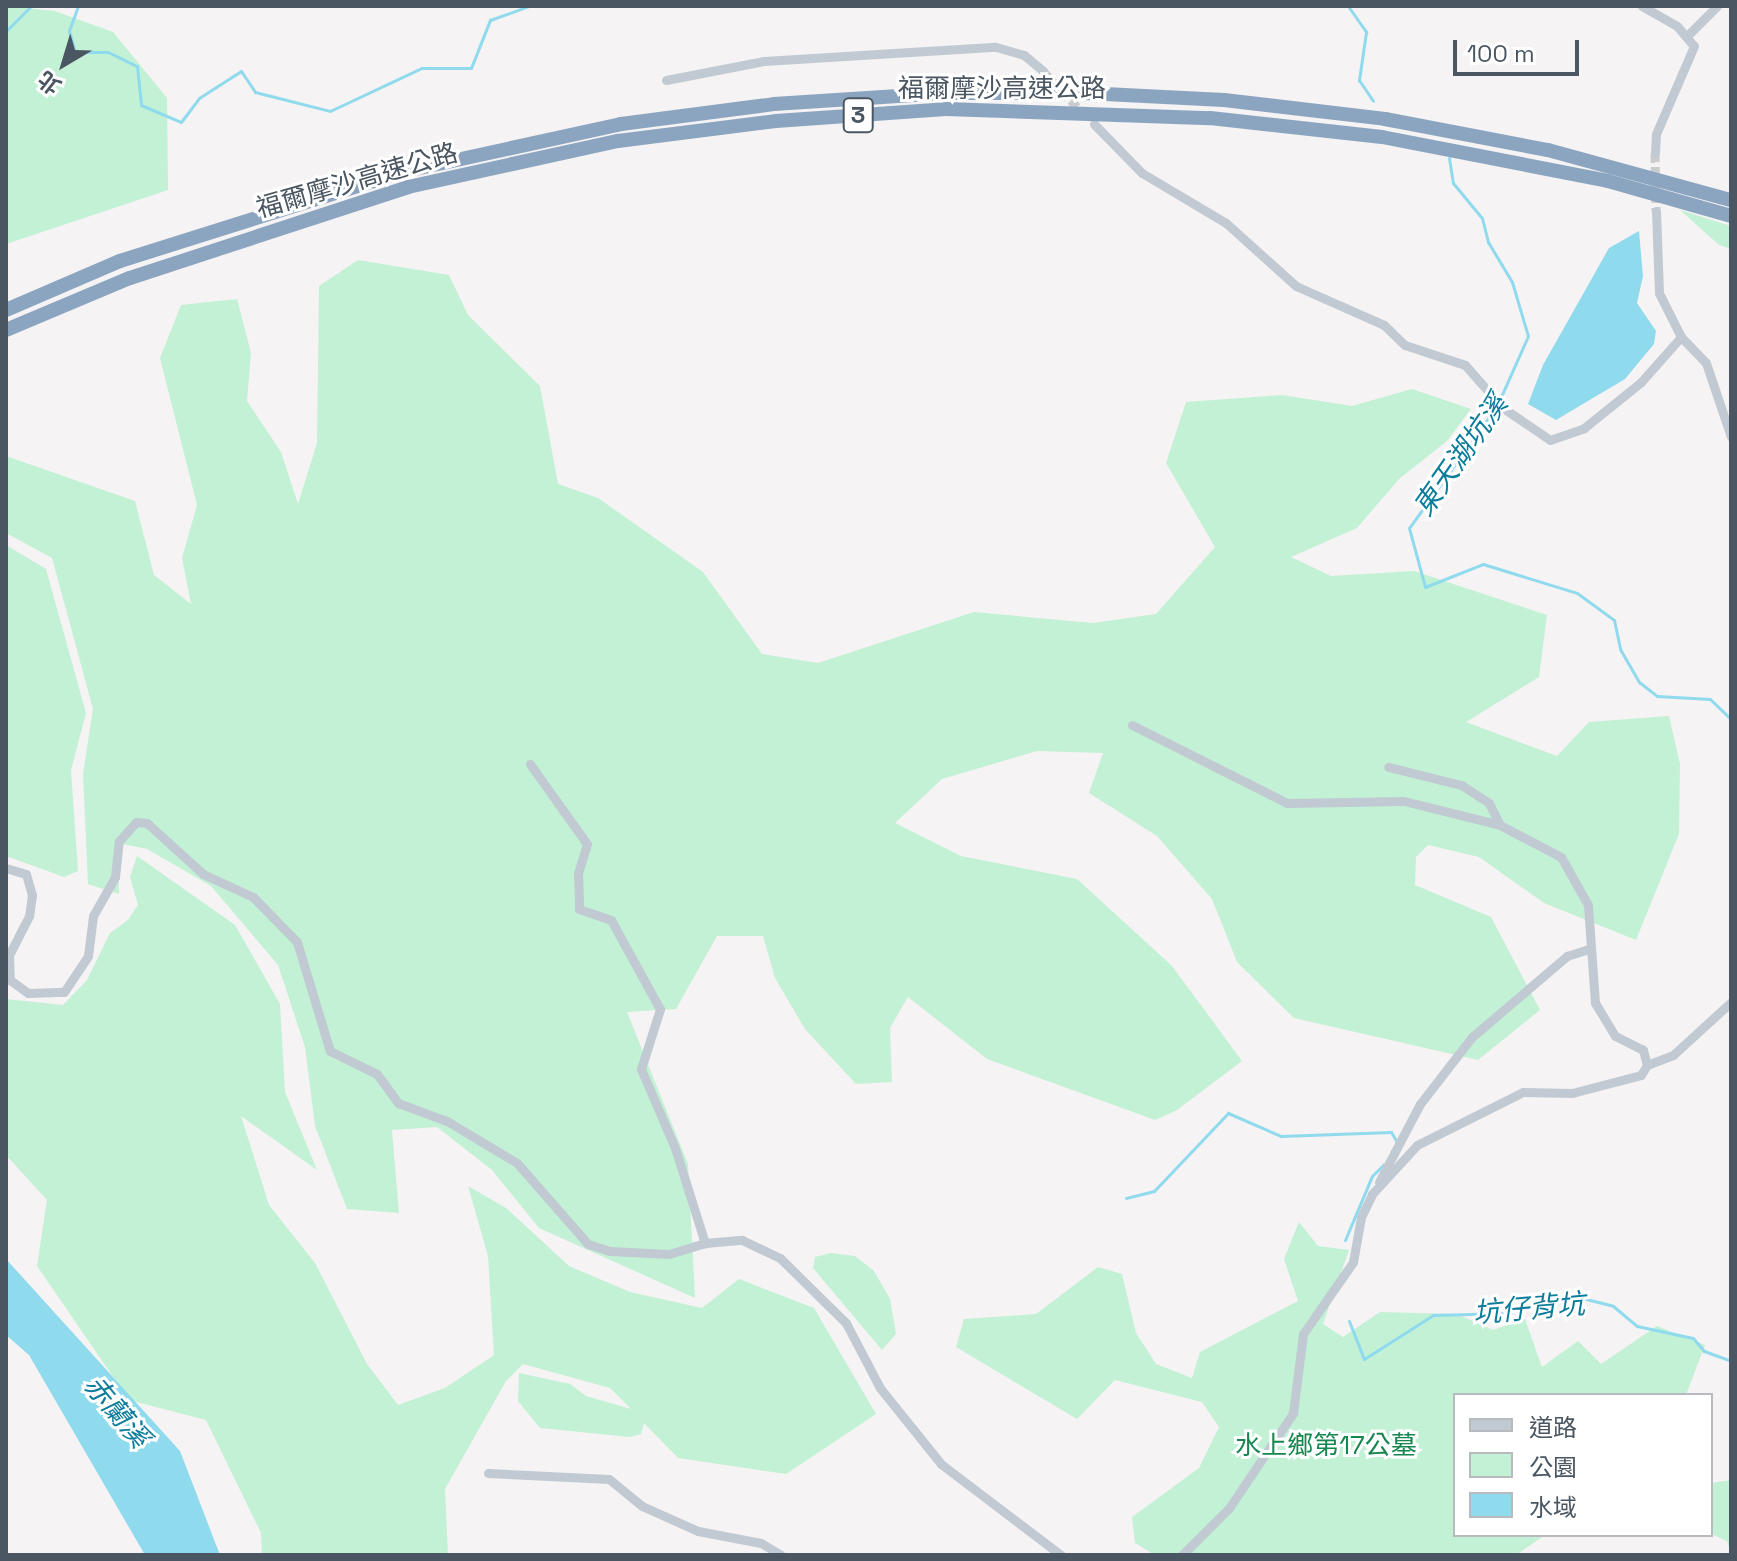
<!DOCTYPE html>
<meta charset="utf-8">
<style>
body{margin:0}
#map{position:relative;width:1737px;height:1561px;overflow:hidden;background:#f5f3f3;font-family:"Space Grotesk","Noto Sans TC",sans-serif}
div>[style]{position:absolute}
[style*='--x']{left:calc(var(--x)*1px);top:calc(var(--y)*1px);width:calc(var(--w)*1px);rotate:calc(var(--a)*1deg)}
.green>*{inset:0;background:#c3f1d5}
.water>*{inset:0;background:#90daee}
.stream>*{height:3px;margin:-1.5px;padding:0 1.5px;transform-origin:1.5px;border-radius:1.5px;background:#90daee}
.minor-tunnel>*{height:9px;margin-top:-4.5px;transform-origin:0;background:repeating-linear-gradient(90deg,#caccce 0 9px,transparent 0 13.5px)}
.minor>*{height:9px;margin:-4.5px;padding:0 4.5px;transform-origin:4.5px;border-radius:4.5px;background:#c1cad2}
.highway>*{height:14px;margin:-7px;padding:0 7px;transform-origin:7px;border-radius:7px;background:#8ba5c1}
span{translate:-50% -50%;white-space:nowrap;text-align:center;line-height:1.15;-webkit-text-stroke:6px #fff;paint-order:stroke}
.shield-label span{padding:2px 6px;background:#fff;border:2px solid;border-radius:6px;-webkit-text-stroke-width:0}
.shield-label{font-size:24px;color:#4a5661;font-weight:700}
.street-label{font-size:26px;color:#4a5661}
.park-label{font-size:26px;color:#17864f}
.water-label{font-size:28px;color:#0c7c9b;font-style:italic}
.frame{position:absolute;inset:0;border:8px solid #4a5661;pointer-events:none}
.legend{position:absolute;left:1453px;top:1393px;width:260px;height:144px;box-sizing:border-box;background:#fff;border:2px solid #b7bbc0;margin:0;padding:10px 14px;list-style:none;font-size:24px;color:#4a5661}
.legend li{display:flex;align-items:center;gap:16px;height:40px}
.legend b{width:40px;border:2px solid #b7bbc0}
.north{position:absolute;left:24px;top:24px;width:80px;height:80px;-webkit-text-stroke:6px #fff;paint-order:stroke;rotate:218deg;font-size:22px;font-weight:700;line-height:32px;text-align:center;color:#4a5661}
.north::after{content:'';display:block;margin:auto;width:28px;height:36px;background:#4a5661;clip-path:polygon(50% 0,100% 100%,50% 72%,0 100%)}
.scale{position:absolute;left:1453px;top:40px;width:126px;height:36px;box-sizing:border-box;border:4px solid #4a5661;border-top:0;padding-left:10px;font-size:24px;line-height:28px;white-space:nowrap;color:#4a5661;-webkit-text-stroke:6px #fff;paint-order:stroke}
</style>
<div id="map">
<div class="green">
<i style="clip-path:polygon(6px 6px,55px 11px,113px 32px,167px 98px,168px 190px,6px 244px)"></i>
<i style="clip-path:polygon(1680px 210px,1731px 226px,1731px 249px,1719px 245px)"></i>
<i style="clip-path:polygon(358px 260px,449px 275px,468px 315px,540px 386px,558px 484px,598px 498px,703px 572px,762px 654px,818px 663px,974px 612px,1093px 623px,1156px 614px,1215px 547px,1166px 463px,1186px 402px,1282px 395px,1352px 406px,1412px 389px,1471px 409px,1447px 441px,1399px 479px,1357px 528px,1291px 557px,1331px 576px,1414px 571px,1547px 615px,1539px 677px,1466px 722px,1557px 756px,1589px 722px,1669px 716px,1680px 764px,1679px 834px,1636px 940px,1544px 903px,1479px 857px,1428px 845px,1416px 857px,1415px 885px,1491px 917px,1540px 1010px,1478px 1060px,1294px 1018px,1237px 962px,1212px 899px,1157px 836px,1089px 793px,1103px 753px,1037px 751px,942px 779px,895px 823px,961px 856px,1077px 879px,1172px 966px,1242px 1061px,1177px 1110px,1155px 1120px,987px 1059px,908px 997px,890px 1028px,892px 1082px,856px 1084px,805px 1029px,775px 978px,763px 936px,717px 936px,676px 1009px,627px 1012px,688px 1164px,695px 1298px,539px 1228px,492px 1170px,437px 1127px,392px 1130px,399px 1213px,347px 1209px,315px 1126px,305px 1047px,278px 965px,211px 886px,147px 849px,118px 843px,119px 894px,88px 884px,83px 774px,93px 709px,52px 558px,6px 533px,6px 456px,135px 501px,154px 575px,191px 604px,182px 558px,197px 505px,160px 358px,181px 305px,237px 299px,251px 353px,247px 401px,281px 452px,298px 504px,317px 443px,319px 286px)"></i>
<i style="clip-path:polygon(6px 545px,46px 569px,86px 713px,71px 770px,78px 871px,64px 877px,6px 856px)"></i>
<i style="clip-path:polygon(137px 856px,235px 925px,280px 1004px,285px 1092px,317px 1170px,241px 1116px,269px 1205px,315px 1263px,367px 1364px,398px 1405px,445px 1388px,494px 1355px,488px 1256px,468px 1186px,506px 1208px,569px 1266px,630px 1292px,702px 1308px,739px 1279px,814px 1308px,876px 1414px,786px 1474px,678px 1458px,644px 1423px,641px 1434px,630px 1437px,540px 1428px,518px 1401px,519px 1373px,570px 1384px,586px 1396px,631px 1409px,610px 1388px,523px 1364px,506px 1381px,445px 1489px,448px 1555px,262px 1555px,261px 1533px,206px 1420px,129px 1400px,37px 1266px,47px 1200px,6px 1155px,6px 999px,63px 1005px,87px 980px,110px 933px,128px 920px,138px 905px,130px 877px)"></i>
<i style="clip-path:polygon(1299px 1222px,1318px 1246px,1349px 1250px,1323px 1324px,1343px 1337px,1380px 1312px,1457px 1314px,1493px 1330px,1525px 1319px,1542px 1367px,1578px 1341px,1601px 1364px,1657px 1326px,1705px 1345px,1686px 1395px,1455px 1395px,1455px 1535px,1545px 1535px,1516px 1555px,1155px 1555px,1135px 1543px,1132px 1517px,1199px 1468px,1219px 1427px,1202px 1402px,1115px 1380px,1077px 1419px,956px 1347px,964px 1319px,1036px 1314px,1098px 1267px,1122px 1274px,1136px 1333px,1156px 1364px,1192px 1378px,1200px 1352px,1298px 1301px,1284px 1259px)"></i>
<i style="clip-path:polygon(831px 1253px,855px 1256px,874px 1271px,890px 1299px,896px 1334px,882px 1350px,813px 1268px,815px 1257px)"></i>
<i style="clip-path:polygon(1731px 1480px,1731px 1554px,1727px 1541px,1711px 1534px,1711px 1483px)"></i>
</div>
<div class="water">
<i style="clip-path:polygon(1639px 231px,1643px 276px,1637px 303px,1656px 331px,1654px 344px,1625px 379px,1556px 420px,1528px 404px,1543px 365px,1609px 248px)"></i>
<i style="clip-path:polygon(6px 1259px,180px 1451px,220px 1555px,145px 1555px,29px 1355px,6px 1335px)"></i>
</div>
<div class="stream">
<i style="--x:78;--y:6;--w:27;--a:110"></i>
<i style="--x:69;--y:31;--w:22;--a:74"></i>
<i style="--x:75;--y:52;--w:33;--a:0"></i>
<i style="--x:108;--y:52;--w:32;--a:26"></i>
<i style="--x:137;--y:66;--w:39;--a:84"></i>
<i style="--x:141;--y:105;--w:43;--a:23"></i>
<i style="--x:181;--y:122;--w:30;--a:-53"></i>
<i style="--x:199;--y:98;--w:50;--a:-32.7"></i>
<i style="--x:241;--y:71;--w:25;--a:56"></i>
<i style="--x:255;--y:92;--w:77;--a:14.2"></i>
<i style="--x:330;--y:111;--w:102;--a:-25.1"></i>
<i style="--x:422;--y:68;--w:49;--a:0"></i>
<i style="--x:471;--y:68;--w:52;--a:-68.4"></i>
<i style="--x:490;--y:20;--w:41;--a:-19.7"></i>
<i style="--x:1348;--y:6;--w:32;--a:55"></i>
<i style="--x:1366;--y:32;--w:49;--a:98.3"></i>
<i style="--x:1359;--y:80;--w:25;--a:56"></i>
<i style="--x:6;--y:31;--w:35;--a:-45"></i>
<i style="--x:1449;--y:158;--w:25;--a:81"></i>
<i style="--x:1453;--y:183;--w:45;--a:50.4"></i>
<i style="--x:1482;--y:218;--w:25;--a:76"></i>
<i style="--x:1488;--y:242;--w:47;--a:59"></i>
<i style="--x:1512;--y:282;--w:56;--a:73.5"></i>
<i style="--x:1528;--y:336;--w:69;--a:114"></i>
<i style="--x:1497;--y:406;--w:150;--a:125.8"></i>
<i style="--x:1409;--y:528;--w:61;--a:74.8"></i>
<i style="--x:1425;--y:587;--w:62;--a:-21.6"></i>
<i style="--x:1483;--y:564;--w:98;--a:17.1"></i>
<i style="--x:1577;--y:593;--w:46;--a:36.1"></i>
<i style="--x:1614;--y:620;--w:30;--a:78"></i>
<i style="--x:1620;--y:649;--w:38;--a:60"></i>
<i style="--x:1639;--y:682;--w:23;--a:38"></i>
<i style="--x:1657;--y:696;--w:53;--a:3.2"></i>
<i style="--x:1710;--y:699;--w:29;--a:44"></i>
<i style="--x:1126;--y:1198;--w:29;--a:-14"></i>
<i style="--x:1154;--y:1191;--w:108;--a:-46.5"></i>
<i style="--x:1228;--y:1113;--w:58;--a:23.5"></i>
<i style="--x:1281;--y:1136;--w:110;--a:-2.1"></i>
<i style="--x:1391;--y:1132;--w:12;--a:59"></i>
<i style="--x:1345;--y:1240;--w:69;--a:-67.1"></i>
<i style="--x:1372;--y:1176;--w:16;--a:-45"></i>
<i style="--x:1349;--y:1321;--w:41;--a:68.5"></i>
<i style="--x:1364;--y:1359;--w:82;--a:-32.5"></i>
<i style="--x:1433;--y:1315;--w:75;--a:-1.5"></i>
<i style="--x:1508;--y:1313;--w:34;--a:-21"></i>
<i style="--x:1540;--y:1301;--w:42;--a:-4.1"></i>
<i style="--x:1582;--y:1298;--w:32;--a:14"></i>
<i style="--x:1613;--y:1306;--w:31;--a:40"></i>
<i style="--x:1637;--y:1326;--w:57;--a:12.1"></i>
<i style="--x:1693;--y:1338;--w:17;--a:50"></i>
<i style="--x:1704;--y:1351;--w:29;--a:20"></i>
</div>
<div class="minor-tunnel">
<i style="--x:1043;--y:71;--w:58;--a:46.4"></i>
<i style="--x:1655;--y:153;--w:58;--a:89"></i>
</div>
<div class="minor">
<i style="--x:1642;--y:6;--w:40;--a:29.7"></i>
<i style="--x:1677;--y:26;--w:26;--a:50"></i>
<i style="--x:1694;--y:46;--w:96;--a:113.4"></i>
<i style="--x:1656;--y:134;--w:19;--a:93"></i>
<i style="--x:1688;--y:35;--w:41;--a:-45"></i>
<i style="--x:666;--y:80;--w:100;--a:-11"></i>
<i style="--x:764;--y:61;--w:232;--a:-3.5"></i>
<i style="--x:996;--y:47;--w:29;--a:16"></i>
<i style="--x:1024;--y:55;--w:25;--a:40"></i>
<i style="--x:1094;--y:124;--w:69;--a:45.6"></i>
<i style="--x:1142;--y:173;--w:98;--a:30.8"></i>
<i style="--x:1226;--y:223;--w:94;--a:42"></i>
<i style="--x:1296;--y:286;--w:96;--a:23.9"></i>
<i style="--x:1384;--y:325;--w:29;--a:44"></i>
<i style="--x:1405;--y:345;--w:63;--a:18.4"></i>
<i style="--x:1465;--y:365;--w:57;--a:48.5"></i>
<i style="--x:1503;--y:408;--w:57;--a:34.2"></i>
<i style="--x:1550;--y:440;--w:36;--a:-19"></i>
<i style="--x:1584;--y:428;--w:73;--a:-38.9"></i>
<i style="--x:1641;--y:382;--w:60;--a:-48.4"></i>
<i style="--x:1656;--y:211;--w:82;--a:87.9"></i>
<i style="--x:1659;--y:293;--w:49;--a:63.4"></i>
<i style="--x:1681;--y:337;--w:36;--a:46"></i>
<i style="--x:1706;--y:363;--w:78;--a:71.3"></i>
<i style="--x:1132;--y:725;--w:174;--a:26.7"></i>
<i style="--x:1287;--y:803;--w:117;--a:-1"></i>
<i style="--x:1404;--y:801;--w:99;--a:14"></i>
<i style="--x:530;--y:764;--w:98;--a:54.5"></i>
<i style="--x:587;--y:844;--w:30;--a:107"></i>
<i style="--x:578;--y:873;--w:36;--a:88"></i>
<i style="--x:579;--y:909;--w:34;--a:19"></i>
<i style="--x:611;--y:920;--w:102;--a:61.2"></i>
<i style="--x:660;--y:1009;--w:63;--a:107.6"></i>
<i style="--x:641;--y:1069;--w:86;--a:66.7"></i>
<i style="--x:675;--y:1148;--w:100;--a:72.5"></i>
<i style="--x:6;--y:868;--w:21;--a:17"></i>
<i style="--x:26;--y:874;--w:22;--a:74"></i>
<i style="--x:32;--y:895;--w:21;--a:98"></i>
<i style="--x:29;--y:916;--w:44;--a:117.1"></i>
<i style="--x:9;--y:955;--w:25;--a:88"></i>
<i style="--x:10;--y:980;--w:22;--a:36"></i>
<i style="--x:28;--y:993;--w:36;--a:-2"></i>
<i style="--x:64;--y:992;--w:43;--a:-56.3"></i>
<i style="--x:88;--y:956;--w:40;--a:-82.9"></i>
<i style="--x:93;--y:916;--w:45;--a:-60.6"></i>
<i style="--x:115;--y:877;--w:36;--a:-84"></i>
<i style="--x:119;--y:841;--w:25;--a:-48"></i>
<i style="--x:136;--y:822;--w:11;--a:5"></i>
<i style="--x:147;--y:823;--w:76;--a:42.3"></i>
<i style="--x:203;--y:874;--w:55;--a:24.7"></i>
<i style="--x:253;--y:897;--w:63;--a:45.6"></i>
<i style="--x:297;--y:942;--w:114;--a:73.2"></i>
<i style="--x:330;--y:1051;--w:52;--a:26.1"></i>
<i style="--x:377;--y:1074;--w:36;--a:54"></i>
<i style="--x:398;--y:1103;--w:52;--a:20.2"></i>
<i style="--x:447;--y:1121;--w:82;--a:31"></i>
<i style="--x:517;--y:1163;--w:108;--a:48.8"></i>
<i style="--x:588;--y:1244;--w:23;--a:18"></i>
<i style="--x:610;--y:1251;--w:59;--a:2.9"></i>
<i style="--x:669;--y:1254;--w:38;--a:-17"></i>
<i style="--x:705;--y:1243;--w:37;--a:-5"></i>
<i style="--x:742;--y:1240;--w:42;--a:25.3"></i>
<i style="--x:780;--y:1258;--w:93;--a:44.6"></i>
<i style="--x:846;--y:1323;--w:73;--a:62.4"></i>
<i style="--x:880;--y:1388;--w:97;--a:51.2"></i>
<i style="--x:941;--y:1464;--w:151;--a:37.2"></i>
<i style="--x:1647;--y:1065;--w:28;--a:-21"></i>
<i style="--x:1673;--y:1055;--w:79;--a:-42.4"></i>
<i style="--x:1379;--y:1182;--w:88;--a:-62.3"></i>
<i style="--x:1420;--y:1104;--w:85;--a:-52.2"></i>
<i style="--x:1472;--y:1037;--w:125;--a:-40.5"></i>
<i style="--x:1567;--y:956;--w:22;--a:-18"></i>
<i style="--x:488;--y:1473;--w:121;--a:2.8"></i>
<i style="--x:609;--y:1479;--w:43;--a:39.3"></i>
<i style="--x:642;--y:1506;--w:61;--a:24.1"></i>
<i style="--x:698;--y:1531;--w:64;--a:10.8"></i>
<i style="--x:761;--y:1543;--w:23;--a:31"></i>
<i style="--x:1182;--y:1555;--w:66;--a:-45"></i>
<i style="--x:1229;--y:1508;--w:115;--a:-56"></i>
<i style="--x:1293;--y:1413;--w:80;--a:-82.8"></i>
<i style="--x:1303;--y:1334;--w:88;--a:-55.2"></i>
<i style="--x:1353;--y:1262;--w:46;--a:-79.9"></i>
<i style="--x:1361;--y:1217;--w:25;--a:-64"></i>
<i style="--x:1372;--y:1194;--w:67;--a:-47.4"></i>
<i style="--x:1417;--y:1145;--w:119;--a:-26.6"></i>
<i style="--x:1523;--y:1092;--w:49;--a:1.2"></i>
<i style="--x:1572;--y:1093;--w:71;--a:-14.6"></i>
<i style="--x:1641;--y:1075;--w:12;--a:-59"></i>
<i style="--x:1647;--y:1065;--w:16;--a:-105"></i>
<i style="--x:1643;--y:1050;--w:31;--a:-153"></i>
<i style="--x:1615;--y:1036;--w:39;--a:-121"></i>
<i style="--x:1595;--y:1003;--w:98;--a:-94.1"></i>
<i style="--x:1588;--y:905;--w:55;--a:-119.4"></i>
<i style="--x:1561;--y:857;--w:69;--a:-152.3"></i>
<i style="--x:1500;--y:825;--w:25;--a:-117"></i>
<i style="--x:1489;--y:803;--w:33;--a:-147"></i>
<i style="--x:1461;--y:785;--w:75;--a:-166.1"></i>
</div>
<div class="highway">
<i style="--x:6;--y:310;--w:124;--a:-23.3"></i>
<i style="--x:120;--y:261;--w:300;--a:-17.5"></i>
<i style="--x:406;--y:171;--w:220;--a:-12.3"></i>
<i style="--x:621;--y:124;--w:154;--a:-7.4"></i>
<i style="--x:774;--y:104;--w:171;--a:-3.7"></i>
<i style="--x:945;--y:93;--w:140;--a:0"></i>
<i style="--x:1085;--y:93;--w:139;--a:2.9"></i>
<i style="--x:1224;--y:100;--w:162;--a:6.7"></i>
<i style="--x:1385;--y:119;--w:166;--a:10.8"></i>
<i style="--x:1548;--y:150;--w:190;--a:15.3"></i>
<i style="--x:6;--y:330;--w:134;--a:-22.8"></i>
<i style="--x:130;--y:278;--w:293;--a:-18.1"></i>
<i style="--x:408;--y:187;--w:215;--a:-12.4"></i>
<i style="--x:618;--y:141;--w:159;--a:-7.2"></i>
<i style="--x:776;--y:121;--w:170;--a:-4"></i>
<i style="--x:946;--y:109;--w:264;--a:2"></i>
<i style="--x:1210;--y:118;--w:173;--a:6.3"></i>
<i style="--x:1382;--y:137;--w:230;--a:11"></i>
<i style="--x:1608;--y:181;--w:128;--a:15.9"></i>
</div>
<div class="shield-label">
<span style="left:858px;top:115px">3</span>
</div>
<div class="street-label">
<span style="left:1002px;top:89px">福爾摩沙高速公路</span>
<span style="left:357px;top:181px;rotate:-16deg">福爾摩沙高速公路</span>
</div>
<div class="park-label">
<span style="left:1326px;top:1446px">水上鄉第17公墓</span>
</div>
<div class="water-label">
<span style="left:1460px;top:455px;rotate:-55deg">東天湖坑溪</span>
<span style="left:1529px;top:1308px;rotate:-5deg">坑仔背坑</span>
<span style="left:117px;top:1411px;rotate:50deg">赤蘭溪</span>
</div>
<div class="frame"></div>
<ul class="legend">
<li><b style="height:10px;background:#c1cad2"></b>道路</li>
<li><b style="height:22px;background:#c3f1d5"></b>公園</li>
<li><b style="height:22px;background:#90daee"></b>水域</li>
</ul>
<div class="north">北</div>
<div class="scale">100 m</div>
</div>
